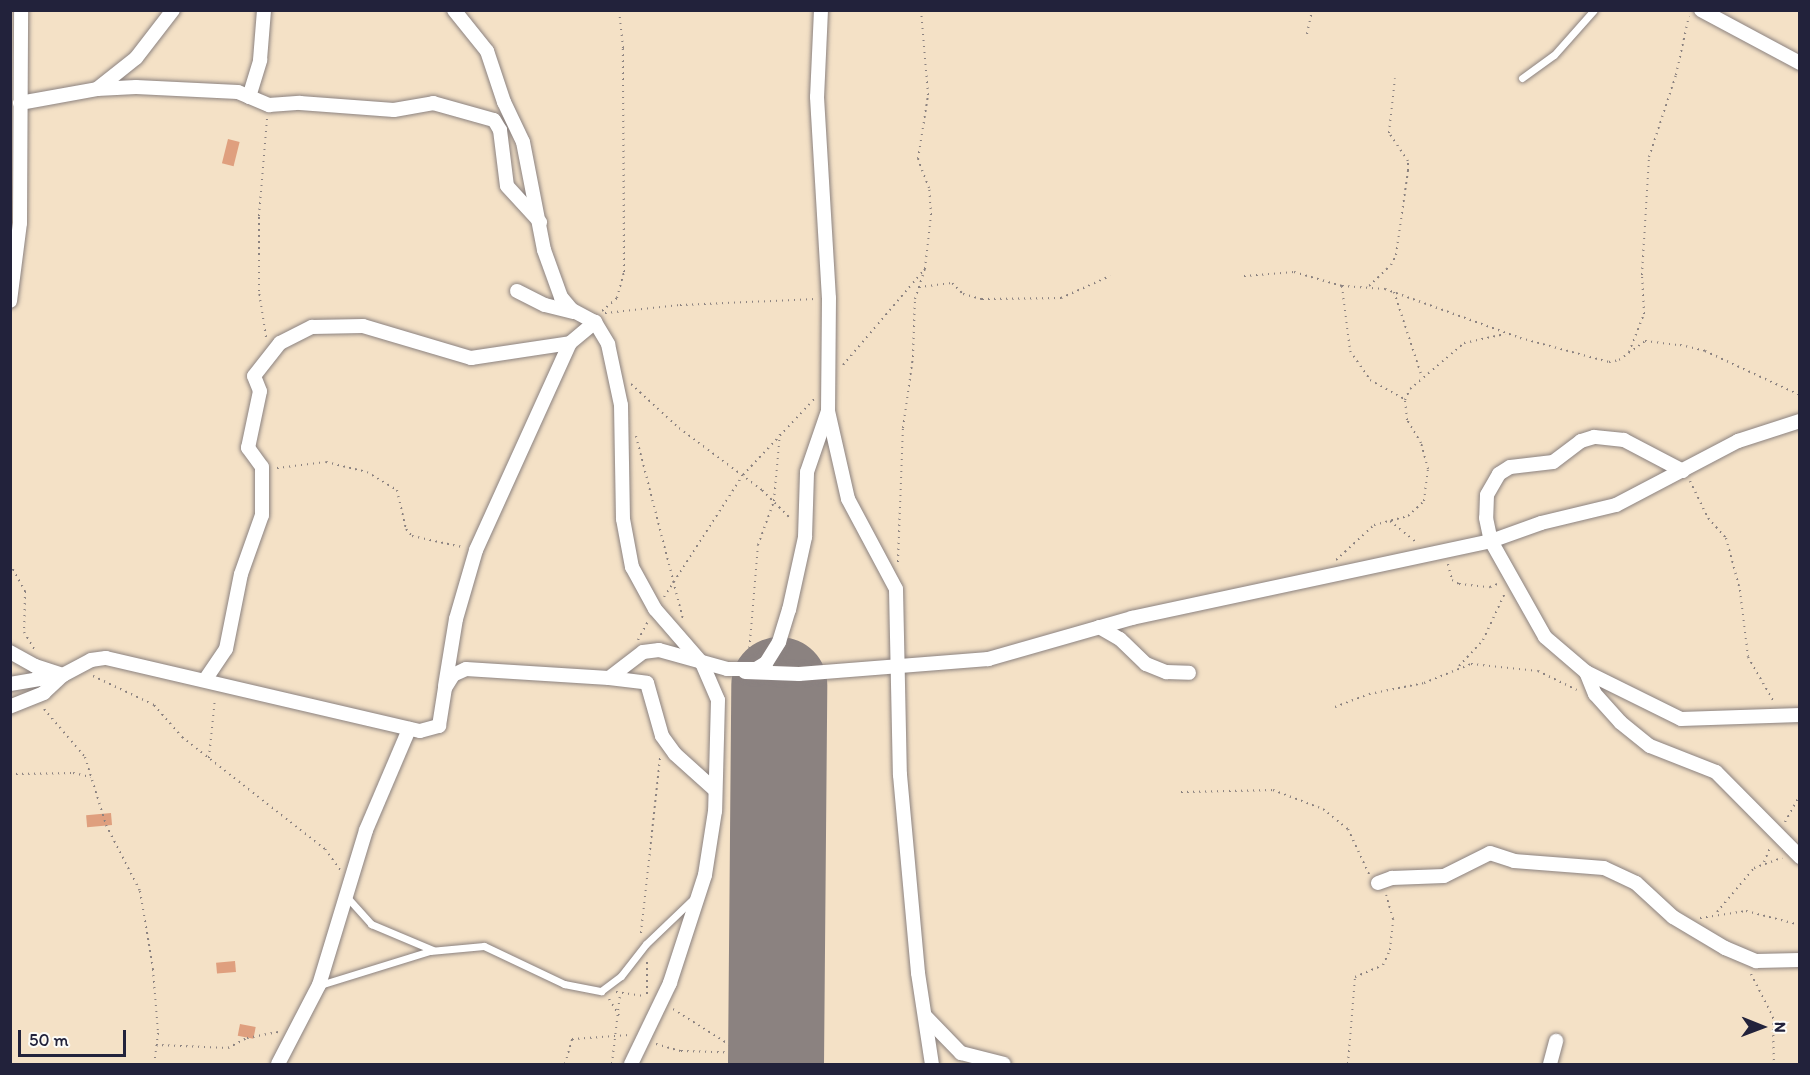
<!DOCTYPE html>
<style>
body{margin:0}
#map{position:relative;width:1810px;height:1075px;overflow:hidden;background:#f4e1c6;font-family:Itim,sans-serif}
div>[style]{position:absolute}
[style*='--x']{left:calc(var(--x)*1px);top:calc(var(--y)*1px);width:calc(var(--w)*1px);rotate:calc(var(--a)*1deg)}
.runway>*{height:96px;margin:-48px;padding:0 48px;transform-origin:48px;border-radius:48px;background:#8b8280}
.building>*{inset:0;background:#df9f7e;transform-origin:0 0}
.path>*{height:2px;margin-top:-1px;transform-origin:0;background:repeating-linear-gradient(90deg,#8b8280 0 1.5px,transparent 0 6px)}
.roads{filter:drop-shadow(0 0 2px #8b8280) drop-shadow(0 0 2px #8b8280)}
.lane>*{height:7px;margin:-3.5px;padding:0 3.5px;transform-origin:3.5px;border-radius:3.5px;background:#fff}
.street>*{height:14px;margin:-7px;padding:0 7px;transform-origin:7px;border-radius:7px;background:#fff}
span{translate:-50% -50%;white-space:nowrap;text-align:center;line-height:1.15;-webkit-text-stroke:5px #fdfcf7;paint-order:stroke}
.frame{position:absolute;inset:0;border:12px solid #22223b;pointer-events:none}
.north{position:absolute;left:1732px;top:997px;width:60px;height:60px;-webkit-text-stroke:4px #fdfcf7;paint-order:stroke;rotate:91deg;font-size:16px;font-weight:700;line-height:24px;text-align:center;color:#22223b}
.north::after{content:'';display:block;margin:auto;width:21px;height:27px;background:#22223b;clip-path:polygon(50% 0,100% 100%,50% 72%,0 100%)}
.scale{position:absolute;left:18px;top:1030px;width:108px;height:27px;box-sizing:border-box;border:3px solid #22223b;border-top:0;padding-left:8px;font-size:18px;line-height:21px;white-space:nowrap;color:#22223b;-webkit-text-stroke:4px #fdfcf7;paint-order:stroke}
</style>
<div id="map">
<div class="runway">
<i style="--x:776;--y:1064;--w:379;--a:-89.5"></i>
</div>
<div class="building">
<i style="left:228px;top:139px;width:12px;height:25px;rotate:14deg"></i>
<i style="left:111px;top:813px;width:12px;height:25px;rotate:85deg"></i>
<i style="left:235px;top:961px;width:11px;height:19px;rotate:85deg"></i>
<i style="left:240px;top:1024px;width:16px;height:12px;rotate:11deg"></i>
</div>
<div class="path">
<i style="--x:1307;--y:34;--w:25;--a:-78"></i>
<i style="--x:1244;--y:276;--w:50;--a:-4.6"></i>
<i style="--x:1294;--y:272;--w:50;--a:16.3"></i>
<i style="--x:1342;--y:286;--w:43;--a:4"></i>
<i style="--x:1385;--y:289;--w:144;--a:19.9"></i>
<i style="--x:1520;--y:338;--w:92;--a:15.1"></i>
<i style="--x:1609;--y:362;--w:10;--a:-11"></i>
<i style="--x:1619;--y:360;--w:32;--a:-36"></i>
<i style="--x:1645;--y:341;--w:35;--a:7"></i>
<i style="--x:1680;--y:345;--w:26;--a:13"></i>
<i style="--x:1705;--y:351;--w:105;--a:24.9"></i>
<i style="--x:1342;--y:286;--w:65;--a:83"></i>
<i style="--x:1350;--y:351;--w:35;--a:55"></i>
<i style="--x:1370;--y:380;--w:39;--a:29"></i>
<i style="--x:1369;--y:286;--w:30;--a:-44"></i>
<i style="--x:1391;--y:265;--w:11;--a:-63"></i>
<i style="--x:1396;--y:255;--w:85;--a:-81.9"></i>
<i style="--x:1408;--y:171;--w:10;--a:-90"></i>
<i style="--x:1408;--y:161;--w:34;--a:-124"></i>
<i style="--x:1389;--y:133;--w:55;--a:-83.8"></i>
<i style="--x:919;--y:287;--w:33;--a:-7"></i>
<i style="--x:952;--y:283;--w:16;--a:45"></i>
<i style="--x:963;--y:294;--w:20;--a:15"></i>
<i style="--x:982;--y:299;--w:79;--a:-0.7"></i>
<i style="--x:1061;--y:298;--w:54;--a:-24.2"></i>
<i style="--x:1394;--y:292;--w:89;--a:71.8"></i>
<i style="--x:602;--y:311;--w:20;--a:-41"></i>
<i style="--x:617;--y:298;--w:27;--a:-75"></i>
<i style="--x:624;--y:272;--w:224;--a:-90.3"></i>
<i style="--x:623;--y:48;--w:38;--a:-96"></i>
<i style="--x:605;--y:313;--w:75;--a:-6.1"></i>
<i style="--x:680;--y:305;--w:135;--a:-2.5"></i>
<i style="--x:266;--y:337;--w:47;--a:-98.7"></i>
<i style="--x:259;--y:291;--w:75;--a:-90"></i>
<i style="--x:259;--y:216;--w:98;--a:-85.3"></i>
<i style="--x:1629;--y:352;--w:41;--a:-68.5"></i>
<i style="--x:1644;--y:314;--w:39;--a:-93"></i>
<i style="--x:1642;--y:275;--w:118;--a:-86.6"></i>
<i style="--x:1649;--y:157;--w:86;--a:-71.8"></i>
<i style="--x:1676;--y:75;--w:60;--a:-77.6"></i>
<i style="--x:843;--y:365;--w:123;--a:-49.6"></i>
<i style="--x:631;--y:384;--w:65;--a:42.5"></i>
<i style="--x:679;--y:428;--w:104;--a:36.8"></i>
<i style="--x:762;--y:490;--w:41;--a:45"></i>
<i style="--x:636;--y:436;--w:189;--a:75.6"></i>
<i style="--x:277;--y:468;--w:49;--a:-7"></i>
<i style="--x:326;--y:462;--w:42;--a:13.7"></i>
<i style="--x:367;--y:472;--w:35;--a:31"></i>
<i style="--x:397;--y:490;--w:40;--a:77"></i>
<i style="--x:406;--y:529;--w:9;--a:49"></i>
<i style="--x:412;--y:536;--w:51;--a:12.4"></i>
<i style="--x:1690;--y:481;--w:41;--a:64.1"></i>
<i style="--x:1708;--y:518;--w:27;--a:48"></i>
<i style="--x:1726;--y:538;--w:54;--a:74.9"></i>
<i style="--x:1740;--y:590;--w:67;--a:83.2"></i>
<i style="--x:1748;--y:657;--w:52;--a:60"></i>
<i style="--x:1390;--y:521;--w:33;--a:39"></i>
<i style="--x:1336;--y:560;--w:52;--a:-42.6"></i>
<i style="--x:1374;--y:525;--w:35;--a:-15"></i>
<i style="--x:1408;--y:516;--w:22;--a:-43"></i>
<i style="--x:1424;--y:501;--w:32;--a:-83"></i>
<i style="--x:1428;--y:469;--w:27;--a:-105"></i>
<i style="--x:1421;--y:443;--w:27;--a:-121"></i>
<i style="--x:1407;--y:420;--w:20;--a:-96"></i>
<i style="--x:1405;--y:400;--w:12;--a:-66"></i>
<i style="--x:1410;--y:389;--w:71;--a:-40.4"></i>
<i style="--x:1464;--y:343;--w:42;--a:-12.4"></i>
<i style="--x:898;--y:562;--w:134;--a:-87.9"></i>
<i style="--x:903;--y:428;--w:72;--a:-82"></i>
<i style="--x:913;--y:357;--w:58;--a:-88"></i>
<i style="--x:915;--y:299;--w:32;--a:-72"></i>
<i style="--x:925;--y:269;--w:54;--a:-83.7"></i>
<i style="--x:931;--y:215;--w:27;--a:-94"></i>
<i style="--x:929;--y:188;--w:31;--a:-111"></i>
<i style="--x:918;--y:159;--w:65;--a:-81.1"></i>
<i style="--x:928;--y:95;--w:85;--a:-94.7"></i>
<i style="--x:10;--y:564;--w:31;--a:61"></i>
<i style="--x:25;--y:591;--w:41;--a:91.4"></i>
<i style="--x:24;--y:632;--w:21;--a:59"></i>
<i style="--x:1448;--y:564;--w:16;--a:76"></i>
<i style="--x:1452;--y:580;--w:8;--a:30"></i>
<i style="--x:1459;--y:584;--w:31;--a:6"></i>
<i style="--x:1490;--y:587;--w:11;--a:-22"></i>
<i style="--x:664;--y:597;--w:145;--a:-57.1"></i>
<i style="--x:743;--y:475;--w:104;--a:-46.9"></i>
<i style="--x:638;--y:640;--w:21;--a:-62"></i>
<i style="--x:749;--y:654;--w:109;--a:-85.3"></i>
<i style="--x:758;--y:545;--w:47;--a:-70"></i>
<i style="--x:774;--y:501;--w:68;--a:-85"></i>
<i style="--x:1459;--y:666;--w:35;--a:-47"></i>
<i style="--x:1483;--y:640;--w:52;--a:-64.9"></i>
<i style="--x:93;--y:676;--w:68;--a:25.4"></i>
<i style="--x:154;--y:705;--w:43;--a:48.8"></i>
<i style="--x:182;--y:737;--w:182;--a:38.1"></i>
<i style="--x:325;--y:849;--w:26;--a:54"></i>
<i style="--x:1335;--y:707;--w:36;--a:-21"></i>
<i style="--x:1369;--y:694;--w:56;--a:-11.3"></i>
<i style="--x:1424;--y:683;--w:51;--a:-22"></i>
<i style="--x:1471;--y:664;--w:67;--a:6"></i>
<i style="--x:1538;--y:671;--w:43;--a:26"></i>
<i style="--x:44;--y:709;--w:63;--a:49.5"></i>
<i style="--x:85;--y:757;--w:71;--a:72.8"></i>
<i style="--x:106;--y:825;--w:74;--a:62.7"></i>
<i style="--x:140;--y:891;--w:79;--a:80.5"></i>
<i style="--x:153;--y:969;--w:64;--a:85.5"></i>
<i style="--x:158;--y:1033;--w:31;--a:97"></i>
<i style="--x:209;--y:758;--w:60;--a:-84.3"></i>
<i style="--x:10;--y:774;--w:63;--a:-0.9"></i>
<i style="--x:73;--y:773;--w:18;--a:13"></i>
<i style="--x:1181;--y:792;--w:92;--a:-1.2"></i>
<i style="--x:1273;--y:790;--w:53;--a:20.8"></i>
<i style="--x:1323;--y:809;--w:32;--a:39"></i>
<i style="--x:1348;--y:829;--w:50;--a:65"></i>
<i style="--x:1785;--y:822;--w:31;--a:-61"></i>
<i style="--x:1764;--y:862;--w:15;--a:-67"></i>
<i style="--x:1717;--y:912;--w:57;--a:-49.9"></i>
<i style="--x:1754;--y:868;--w:30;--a:-20"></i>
<i style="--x:1700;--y:918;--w:47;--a:-8.7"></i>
<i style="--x:1746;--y:911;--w:56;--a:14.5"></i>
<i style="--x:641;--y:933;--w:177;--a:-83.8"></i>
<i style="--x:647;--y:962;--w:36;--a:90"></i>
<i style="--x:1751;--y:974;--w:48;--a:62.9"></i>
<i style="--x:1773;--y:1017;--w:47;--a:88.8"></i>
<i style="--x:616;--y:992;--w:30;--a:8"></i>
<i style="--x:609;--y:999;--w:19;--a:58"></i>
<i style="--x:673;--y:1009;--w:103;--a:32.3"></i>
<i style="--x:656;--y:1044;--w:26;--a:16"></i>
<i style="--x:681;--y:1051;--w:64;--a:1.8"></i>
<i style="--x:156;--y:1045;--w:72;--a:2.4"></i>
<i style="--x:228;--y:1048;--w:21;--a:-28"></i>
<i style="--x:247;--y:1038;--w:32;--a:-11"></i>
<i style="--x:565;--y:1064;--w:26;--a:-74"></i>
<i style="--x:572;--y:1039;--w:57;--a:-4"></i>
<i style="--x:612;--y:1064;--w:70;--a:-83.5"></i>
<i style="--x:1348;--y:1064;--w:87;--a:-85.4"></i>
<i style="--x:1355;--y:977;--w:30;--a:-23"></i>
<i style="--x:1383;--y:965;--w:17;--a:-65"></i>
<i style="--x:1390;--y:950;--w:31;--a:-84"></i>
<i style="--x:1393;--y:919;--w:25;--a:-106"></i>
</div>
<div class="roads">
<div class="lane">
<i style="--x:1522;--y:78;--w:39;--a:-36"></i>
<i style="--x:1554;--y:55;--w:60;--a:-48.4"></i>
<i style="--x:346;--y:896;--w:38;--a:48"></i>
<i style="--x:371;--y:924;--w:67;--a:22.8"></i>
<i style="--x:320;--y:985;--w:115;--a:-17.2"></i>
<i style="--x:430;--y:951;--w:54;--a:-5.3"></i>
<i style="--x:484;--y:946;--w:89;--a:25.4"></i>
<i style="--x:564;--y:984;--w:38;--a:11"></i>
<i style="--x:601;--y:991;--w:25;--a:-37"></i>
<i style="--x:621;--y:976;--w:41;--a:-52"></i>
<i style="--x:646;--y:944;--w:68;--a:-43.8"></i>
</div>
<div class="street">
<i style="--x:454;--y:10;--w:53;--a:51.2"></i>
<i style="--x:487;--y:51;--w:54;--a:71.6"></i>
<i style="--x:504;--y:102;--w:44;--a:64.6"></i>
<i style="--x:523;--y:142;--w:110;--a:79"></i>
<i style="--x:544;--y:250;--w:50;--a:70.1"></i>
<i style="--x:561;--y:297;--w:17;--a:50"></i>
<i style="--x:572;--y:310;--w:26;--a:28"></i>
<i style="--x:595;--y:322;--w:26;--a:59"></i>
<i style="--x:608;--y:344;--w:62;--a:78"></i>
<i style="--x:621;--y:405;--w:114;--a:89"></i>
<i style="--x:623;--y:519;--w:49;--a:79.4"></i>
<i style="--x:632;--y:567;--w:48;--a:61.3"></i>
<i style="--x:655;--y:609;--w:72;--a:49"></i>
<i style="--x:702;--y:663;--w:40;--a:66.6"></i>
<i style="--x:718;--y:700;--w:111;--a:91.5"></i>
<i style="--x:715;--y:811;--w:65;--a:98.9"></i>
<i style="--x:705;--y:875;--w:114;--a:108"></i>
<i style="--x:670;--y:983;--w:90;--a:115.7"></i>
<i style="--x:821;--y:10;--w:87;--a:92.6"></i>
<i style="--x:817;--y:97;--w:201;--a:86.6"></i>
<i style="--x:829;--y:298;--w:113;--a:90.5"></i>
<i style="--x:828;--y:411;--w:90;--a:77.2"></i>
<i style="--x:848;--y:499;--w:102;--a:61.9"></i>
<i style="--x:896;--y:589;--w:186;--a:88.8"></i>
<i style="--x:900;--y:775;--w:199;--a:84.8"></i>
<i style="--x:918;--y:973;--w:92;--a:81.3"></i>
<i style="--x:1701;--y:10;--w:112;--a:28.2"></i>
<i style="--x:97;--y:89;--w:50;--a:-38.5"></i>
<i style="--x:136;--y:58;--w:61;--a:-52.4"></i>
<i style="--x:249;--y:97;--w:39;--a:-73"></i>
<i style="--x:260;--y:60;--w:50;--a:-85.4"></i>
<i style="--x:20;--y:103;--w:78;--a:-10.3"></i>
<i style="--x:97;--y:89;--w:39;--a:-3"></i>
<i style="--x:136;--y:87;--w:102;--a:2.8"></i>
<i style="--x:238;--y:92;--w:34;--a:23"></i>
<i style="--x:269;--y:105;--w:31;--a:-4"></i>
<i style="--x:300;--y:103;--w:94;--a:4.3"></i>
<i style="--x:394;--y:110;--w:40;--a:-10"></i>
<i style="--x:433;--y:103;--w:63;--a:15.6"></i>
<i style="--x:494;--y:120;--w:12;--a:59"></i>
<i style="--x:500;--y:130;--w:56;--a:82.9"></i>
<i style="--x:507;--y:186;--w:49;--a:47.5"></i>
<i style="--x:517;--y:291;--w:31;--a:27"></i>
<i style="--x:545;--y:305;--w:29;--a:14"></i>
<i style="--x:10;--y:301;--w:79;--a:-82.7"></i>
<i style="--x:20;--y:223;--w:213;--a:-89.7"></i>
<i style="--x:1683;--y:471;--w:67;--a:-152.3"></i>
<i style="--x:1624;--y:440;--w:30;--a:-174"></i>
<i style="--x:1594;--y:437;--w:14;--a:163"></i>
<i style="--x:1581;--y:441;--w:35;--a:143"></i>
<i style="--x:1553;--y:462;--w:43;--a:173.4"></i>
<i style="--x:1510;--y:467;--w:13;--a:148"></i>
<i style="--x:1499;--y:474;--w:24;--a:120"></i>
<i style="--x:1487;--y:495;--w:23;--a:92"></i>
<i style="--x:1486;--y:518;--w:24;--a:78"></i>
<i style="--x:1491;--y:541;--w:110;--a:60.6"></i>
<i style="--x:1545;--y:637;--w:54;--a:40.5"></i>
<i style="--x:1586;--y:672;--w:106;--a:26.3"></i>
<i style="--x:1681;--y:719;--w:119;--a:-1.9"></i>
<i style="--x:1099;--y:627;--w:24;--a:30"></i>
<i style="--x:1120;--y:639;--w:36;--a:44"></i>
<i style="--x:1146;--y:664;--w:22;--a:22"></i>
<i style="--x:1166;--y:672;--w:23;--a:2"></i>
<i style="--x:10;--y:652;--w:29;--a:29"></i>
<i style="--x:35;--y:666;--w:29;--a:18"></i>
<i style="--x:63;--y:675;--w:26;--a:137"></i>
<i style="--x:44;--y:693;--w:37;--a:158"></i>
<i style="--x:745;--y:672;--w:54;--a:2.1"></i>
<i style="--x:799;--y:674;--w:190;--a:-4.5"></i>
<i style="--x:988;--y:659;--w:150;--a:-15.9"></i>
<i style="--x:1132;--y:618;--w:367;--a:-12.1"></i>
<i style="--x:1491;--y:541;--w:53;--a:-19.8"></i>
<i style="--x:1541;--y:523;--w:77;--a:-13.5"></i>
<i style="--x:1616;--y:505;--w:138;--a:-27.7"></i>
<i style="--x:1738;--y:441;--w:65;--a:-17.9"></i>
<i style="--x:1586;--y:672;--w:24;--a:68"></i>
<i style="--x:1595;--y:694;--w:38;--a:48"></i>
<i style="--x:1620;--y:722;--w:38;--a:39"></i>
<i style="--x:1650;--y:746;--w:71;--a:21.5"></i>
<i style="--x:1716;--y:772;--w:120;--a:45.3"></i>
<i style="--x:609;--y:678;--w:38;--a:7"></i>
<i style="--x:647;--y:683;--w:55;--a:74.2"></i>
<i style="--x:662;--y:736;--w:22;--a:54"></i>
<i style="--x:675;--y:754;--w:54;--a:42"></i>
<i style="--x:205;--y:680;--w:37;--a:-56"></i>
<i style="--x:226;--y:649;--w:76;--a:-78.7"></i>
<i style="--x:241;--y:574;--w:63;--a:-70.4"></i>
<i style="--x:262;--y:515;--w:48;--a:-90"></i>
<i style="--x:262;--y:467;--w:24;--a:-126"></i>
<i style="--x:248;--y:448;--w:58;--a:-78.1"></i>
<i style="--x:260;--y:391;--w:16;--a:-112"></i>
<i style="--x:254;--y:376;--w:42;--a:-51.8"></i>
<i style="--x:280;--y:343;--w:36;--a:-27"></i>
<i style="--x:312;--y:327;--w:51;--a:-1.1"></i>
<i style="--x:363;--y:326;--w:113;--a:16.5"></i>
<i style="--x:471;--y:358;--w:100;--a:-8.6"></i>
<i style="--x:10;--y:684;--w:54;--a:-9.6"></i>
<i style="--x:63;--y:675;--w:32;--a:-28"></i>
<i style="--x:91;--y:660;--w:15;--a:-8"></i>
<i style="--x:106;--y:658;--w:322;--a:13.1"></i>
<i style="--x:420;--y:731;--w:20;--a:-15"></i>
<i style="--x:439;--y:726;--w:38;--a:-81"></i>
<i style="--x:445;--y:688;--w:15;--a:-58"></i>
<i style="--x:453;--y:675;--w:14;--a:-25"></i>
<i style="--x:466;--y:669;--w:143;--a:3.6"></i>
<i style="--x:609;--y:678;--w:43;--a:-37.4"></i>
<i style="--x:643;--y:652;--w:16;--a:-7"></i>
<i style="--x:659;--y:650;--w:71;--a:15.6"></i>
<i style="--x:727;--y:669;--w:29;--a:0"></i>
<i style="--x:756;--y:669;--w:12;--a:-31"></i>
<i style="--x:766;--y:663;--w:25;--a:-58"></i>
<i style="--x:779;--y:642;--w:34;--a:-73"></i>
<i style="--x:789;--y:610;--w:75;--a:-77.6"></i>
<i style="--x:805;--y:537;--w:65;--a:-88.2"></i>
<i style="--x:807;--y:472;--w:65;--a:-71"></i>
<i style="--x:445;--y:686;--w:68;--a:-80.7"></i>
<i style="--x:456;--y:619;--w:72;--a:-73.8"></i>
<i style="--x:476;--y:550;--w:227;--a:-65.6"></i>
<i style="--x:570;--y:343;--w:33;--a:-40"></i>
<i style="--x:1378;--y:883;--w:15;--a:-20"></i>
<i style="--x:1392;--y:878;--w:52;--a:-2.2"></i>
<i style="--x:1444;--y:876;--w:51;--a:-26.6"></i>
<i style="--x:1490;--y:853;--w:25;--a:18"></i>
<i style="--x:1514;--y:861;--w:90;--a:4.4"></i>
<i style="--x:1604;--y:868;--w:35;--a:25"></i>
<i style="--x:1636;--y:883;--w:50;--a:42.6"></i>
<i style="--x:1673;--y:917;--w:61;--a:30.8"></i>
<i style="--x:1725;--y:948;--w:34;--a:23"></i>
<i style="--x:1756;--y:961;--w:44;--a:-1.3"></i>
<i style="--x:925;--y:1016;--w:52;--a:45.8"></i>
<i style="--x:961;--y:1053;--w:44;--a:14.3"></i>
<i style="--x:278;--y:1064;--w:89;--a:-62.6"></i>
<i style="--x:319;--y:985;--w:162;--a:-73.1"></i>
<i style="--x:366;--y:830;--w:110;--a:-66.9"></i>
<i style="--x:1550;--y:1064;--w:24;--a:-75"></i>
</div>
</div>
<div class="frame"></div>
<div class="north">N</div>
<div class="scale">50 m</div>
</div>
